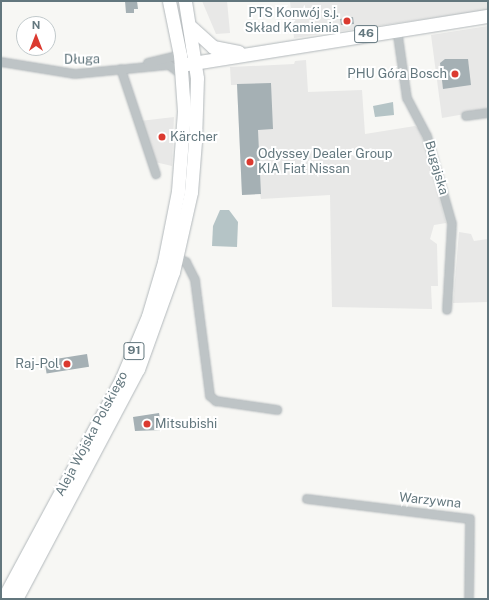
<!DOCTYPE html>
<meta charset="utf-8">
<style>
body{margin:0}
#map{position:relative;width:489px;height:600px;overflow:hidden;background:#f7f7f4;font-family:"Public Sans",sans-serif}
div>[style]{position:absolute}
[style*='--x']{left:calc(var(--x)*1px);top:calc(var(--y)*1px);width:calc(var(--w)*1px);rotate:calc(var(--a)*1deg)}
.built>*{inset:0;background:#e8e8e7}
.water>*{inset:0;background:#b5c4c6}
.building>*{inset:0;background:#a5b0b4;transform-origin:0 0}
.roads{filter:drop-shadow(0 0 1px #b2b8bb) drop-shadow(0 0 1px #b2b8bb)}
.minor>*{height:8px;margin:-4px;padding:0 4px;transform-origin:4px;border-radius:4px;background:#bec4c6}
.primary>*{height:13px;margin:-6.5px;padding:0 6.5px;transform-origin:6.5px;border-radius:6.5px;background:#fff}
.dots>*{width:11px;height:11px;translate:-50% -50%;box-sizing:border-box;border:2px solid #fff;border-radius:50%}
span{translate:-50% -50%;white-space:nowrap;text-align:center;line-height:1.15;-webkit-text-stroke:4px #fff;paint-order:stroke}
.shield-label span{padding:1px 3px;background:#fff;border:1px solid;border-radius:3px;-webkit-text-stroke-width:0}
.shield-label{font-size:12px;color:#63777e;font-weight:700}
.poi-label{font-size:13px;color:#63777e}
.right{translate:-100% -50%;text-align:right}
.left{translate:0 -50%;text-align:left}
.street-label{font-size:13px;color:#63777e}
.frame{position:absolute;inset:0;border:2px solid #63777e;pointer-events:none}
.north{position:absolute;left:16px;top:16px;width:40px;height:40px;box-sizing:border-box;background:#fff;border:1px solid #c1c9cb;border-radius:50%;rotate:0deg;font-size:11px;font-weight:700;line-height:16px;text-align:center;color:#63777e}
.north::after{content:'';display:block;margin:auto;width:14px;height:18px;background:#db3a30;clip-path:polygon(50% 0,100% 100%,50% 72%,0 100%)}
</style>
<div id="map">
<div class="built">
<i style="clip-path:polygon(202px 1px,227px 1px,230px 33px,216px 34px)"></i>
<i style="clip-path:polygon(290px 1px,488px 1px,488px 10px,294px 38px)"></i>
<i style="clip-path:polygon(488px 26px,488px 110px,442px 118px,431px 35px)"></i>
<i style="clip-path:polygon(306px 60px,308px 92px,362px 90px,365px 134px,415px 126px,420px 130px,446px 223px,434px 225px,430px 239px,437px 244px,438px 286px,431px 286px,432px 309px,332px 307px,330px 195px,261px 199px,260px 194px,242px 195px,237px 85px,231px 85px,230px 67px,294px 64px,295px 61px)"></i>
<i style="clip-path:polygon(174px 117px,172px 166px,155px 162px,140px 121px)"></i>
<i style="clip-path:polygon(459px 232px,471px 234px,474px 241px,488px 239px,488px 302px,453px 303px)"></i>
</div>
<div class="water">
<i style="clip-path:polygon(393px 102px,394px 115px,375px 117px,373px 106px)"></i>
<i style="clip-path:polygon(220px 210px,229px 210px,238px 222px,237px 247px,212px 246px,213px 226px)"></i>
</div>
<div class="building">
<i style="clip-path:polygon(125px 1px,137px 1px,138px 9px,134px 9px,134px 13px,126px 13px)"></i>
<i style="clip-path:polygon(353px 17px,354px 24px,341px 25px,340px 19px)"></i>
<i style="clip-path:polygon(445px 59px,468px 59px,471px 85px,443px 89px,440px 63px)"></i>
<i style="clip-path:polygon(271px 83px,273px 129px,258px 130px,261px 194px,242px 195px,237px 84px)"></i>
<i style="left:87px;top:354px;width:13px;height:43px;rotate:81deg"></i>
<i style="clip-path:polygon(159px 413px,162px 430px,135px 431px,133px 417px)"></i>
</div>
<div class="roads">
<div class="minor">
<i style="--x:397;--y:29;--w:70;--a:81.8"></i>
<i style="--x:407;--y:98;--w:43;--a:62.2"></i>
<i style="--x:427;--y:136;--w:91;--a:74.1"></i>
<i style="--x:452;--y:224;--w:86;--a:93.3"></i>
<i style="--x:1;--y:62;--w:75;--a:9.2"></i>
<i style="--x:75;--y:74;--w:94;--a:-5.5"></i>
<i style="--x:169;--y:65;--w:15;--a:37"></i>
<i style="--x:148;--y:63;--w:33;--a:-14"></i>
<i style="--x:121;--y:69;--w:111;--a:71.6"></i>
<i style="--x:466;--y:116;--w:22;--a:-8"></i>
<i style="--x:177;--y:258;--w:10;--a:24"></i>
<i style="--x:186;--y:262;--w:20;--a:63"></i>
<i style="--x:195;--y:280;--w:117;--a:82.6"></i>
<i style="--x:210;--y:396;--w:8;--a:40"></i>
<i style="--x:216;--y:401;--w:62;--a:8.4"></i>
<i style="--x:307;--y:499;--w:164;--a:7"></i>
<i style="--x:470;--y:519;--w:80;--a:90.7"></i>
</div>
<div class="primary">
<i style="--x:191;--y:27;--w:30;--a:42"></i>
<i style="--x:213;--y:47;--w:26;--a:11"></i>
<i style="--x:187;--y:64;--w:305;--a:-9.1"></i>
<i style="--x:3;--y:599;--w:249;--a:-61.7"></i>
<i style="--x:121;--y:380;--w:69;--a:-67.1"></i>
<i style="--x:148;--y:316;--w:56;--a:-73.5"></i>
<i style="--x:164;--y:262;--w:72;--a:-78.8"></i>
<i style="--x:178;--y:191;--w:80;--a:-85.7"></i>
<i style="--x:184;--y:111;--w:56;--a:-94.1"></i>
<i style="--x:180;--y:55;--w:55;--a:-101.5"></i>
<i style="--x:16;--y:599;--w:260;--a:-62.1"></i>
<i style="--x:138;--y:369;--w:103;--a:-70.2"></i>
<i style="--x:173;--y:272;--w:82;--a:-77.3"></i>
<i style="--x:191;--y:192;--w:51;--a:-85.5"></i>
<i style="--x:195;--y:141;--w:63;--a:-88.2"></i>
<i style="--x:197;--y:78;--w:78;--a:-98.9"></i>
</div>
</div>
<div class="dots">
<i style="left:347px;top:21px;background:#db3a30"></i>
<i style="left:455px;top:74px;background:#db3a30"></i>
<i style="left:162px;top:137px;background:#db3a30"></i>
<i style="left:250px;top:162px;background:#db3a30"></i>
<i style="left:67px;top:364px;background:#db3a30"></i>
<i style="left:147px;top:424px;background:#db3a30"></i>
</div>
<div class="shield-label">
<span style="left:366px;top:34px">46</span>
<span style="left:134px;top:351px">91</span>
</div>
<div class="poi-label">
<span class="right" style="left:339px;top:21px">PTS Konwój s.j.<br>Skład Kamienia</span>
<span class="right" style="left:447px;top:74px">PHU Góra Bosch</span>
<span class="left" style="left:170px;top:137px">Kärcher</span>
<span class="left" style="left:258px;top:162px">Odyssey Dealer Group<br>KIA Fiat Nissan</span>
<span class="right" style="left:59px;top:364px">Raj-Pol</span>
<span class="left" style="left:155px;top:424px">Mitsubishi</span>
</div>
<div class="street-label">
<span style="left:82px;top:60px;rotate:-1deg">Długa</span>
<span style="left:436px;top:168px;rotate:74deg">Bugajska</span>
<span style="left:92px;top:434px;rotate:-62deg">Aleja Wojska Polskiego</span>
<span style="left:430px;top:501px;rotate:6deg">Warzywna</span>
</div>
<div class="frame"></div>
<div class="north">N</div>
</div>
